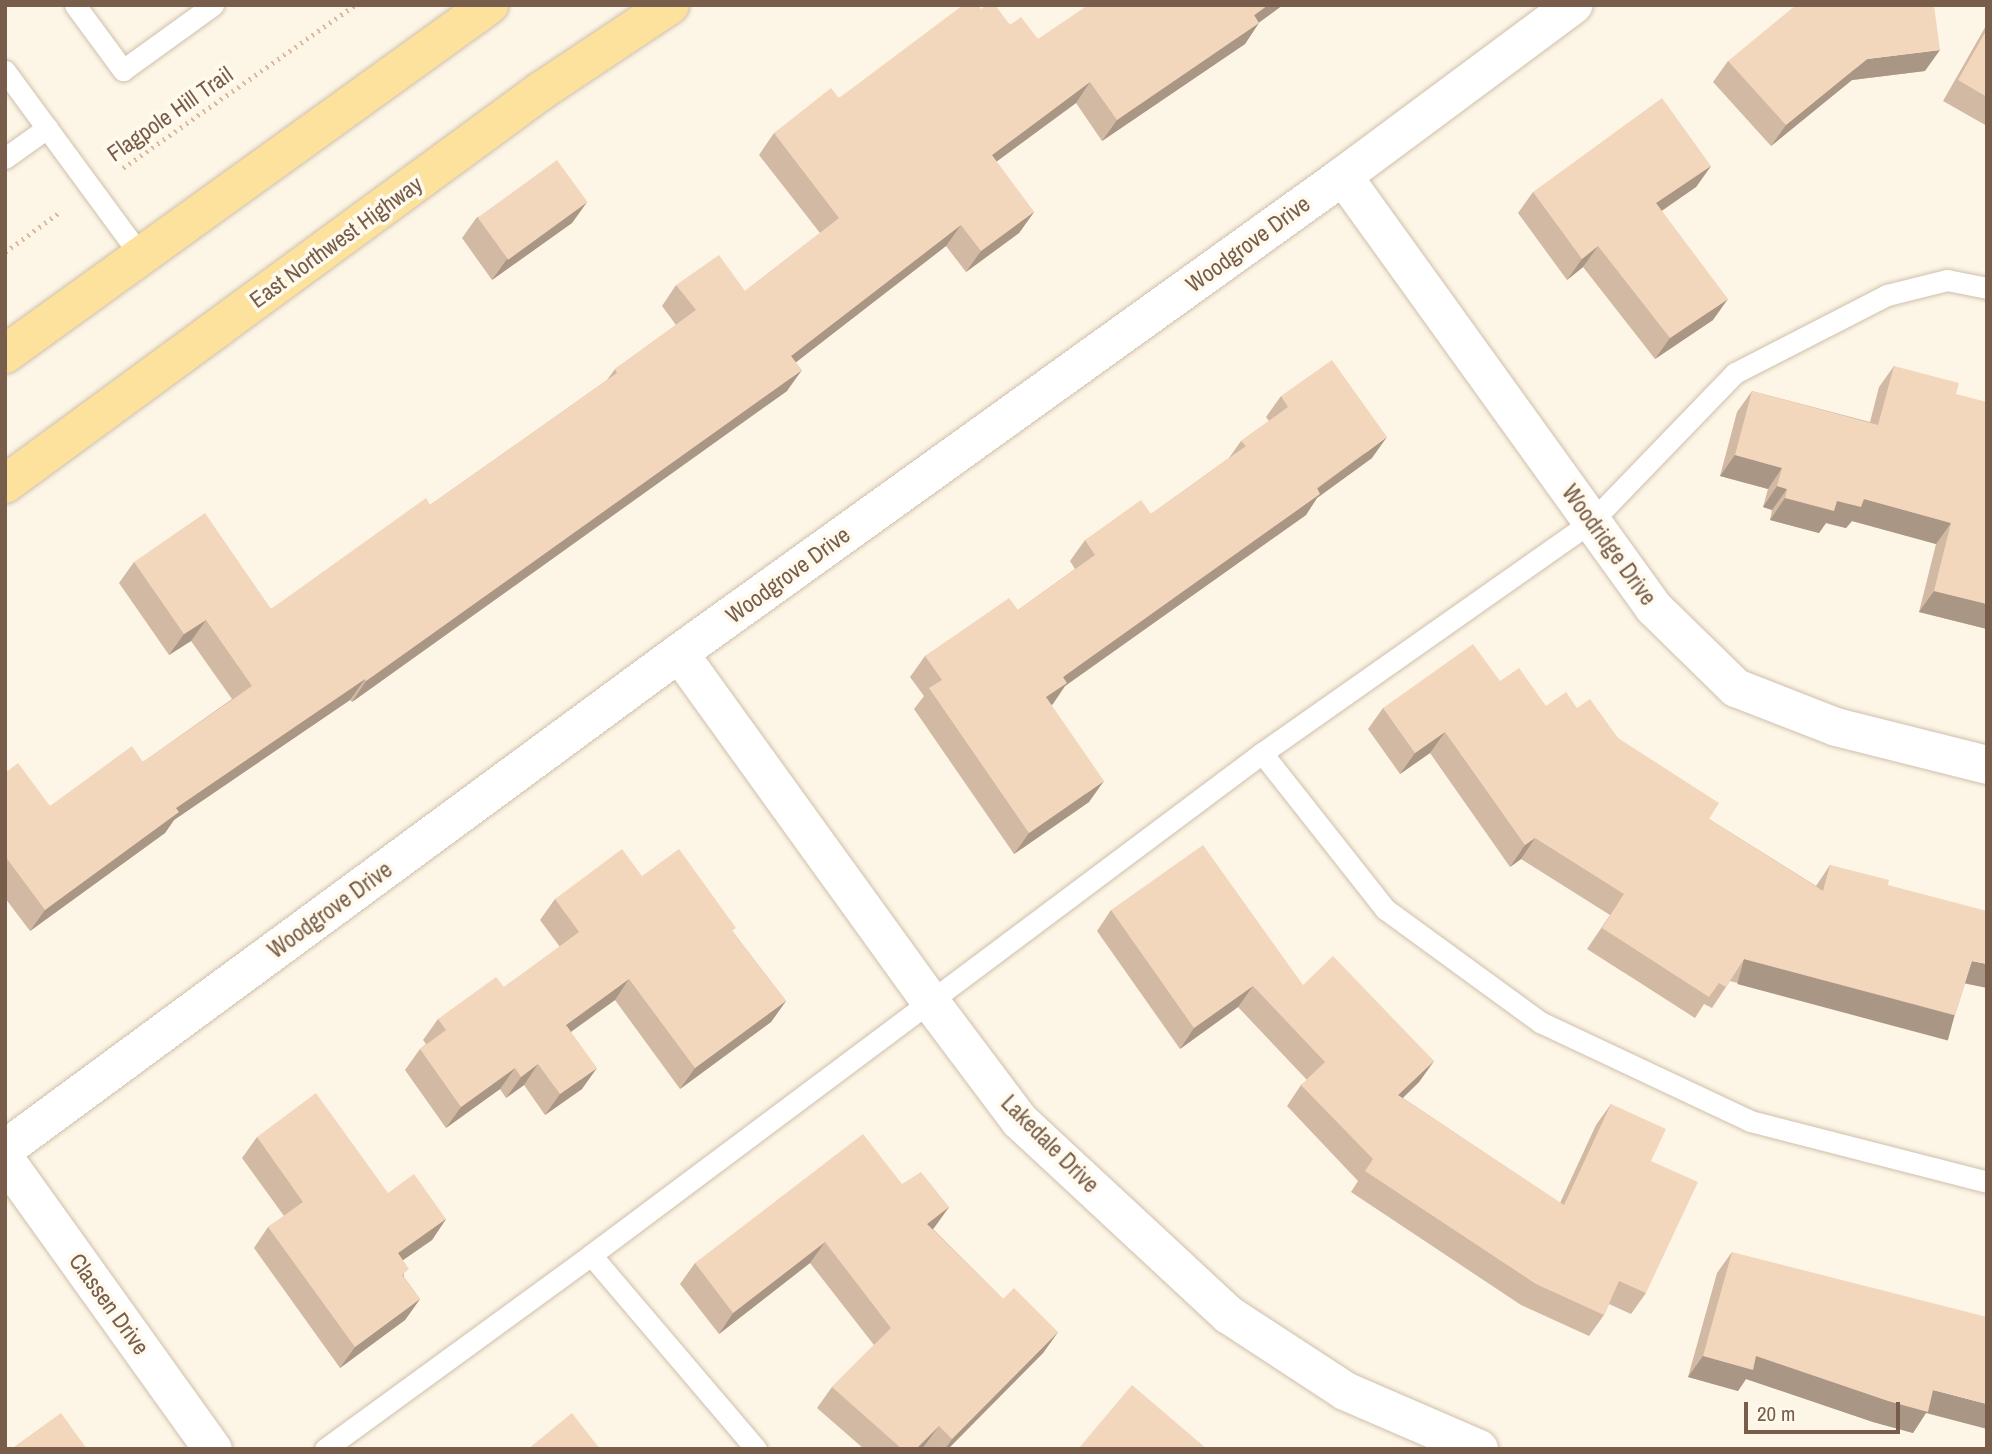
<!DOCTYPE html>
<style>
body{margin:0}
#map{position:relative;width:1992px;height:1454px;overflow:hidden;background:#fdf6e6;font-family:"Archivo Narrow",sans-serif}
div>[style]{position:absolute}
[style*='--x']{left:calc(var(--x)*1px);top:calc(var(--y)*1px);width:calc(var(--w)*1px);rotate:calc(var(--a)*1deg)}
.path>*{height:4.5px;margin-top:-2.25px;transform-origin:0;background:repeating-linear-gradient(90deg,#d9bba0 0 2px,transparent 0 7px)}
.roads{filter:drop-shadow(0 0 2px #cfbfac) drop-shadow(0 0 2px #cfbfac)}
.lane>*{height:21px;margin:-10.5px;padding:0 10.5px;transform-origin:10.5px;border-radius:10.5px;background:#fff}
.street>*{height:38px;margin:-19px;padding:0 19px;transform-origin:19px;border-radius:19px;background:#fff}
.primary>*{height:38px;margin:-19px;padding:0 19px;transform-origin:19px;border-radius:19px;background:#fde29d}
.wall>*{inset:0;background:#d1b9a3}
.shaded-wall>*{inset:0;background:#aa9684;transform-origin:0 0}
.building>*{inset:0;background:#f3d7bd;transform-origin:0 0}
span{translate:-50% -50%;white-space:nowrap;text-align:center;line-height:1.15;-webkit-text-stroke:7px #fffaed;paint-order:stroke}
.street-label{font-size:23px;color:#785e4a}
.frame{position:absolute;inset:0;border:7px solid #785e4a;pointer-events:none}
.scale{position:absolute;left:1744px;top:1402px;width:156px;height:32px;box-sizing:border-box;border:4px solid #785e4a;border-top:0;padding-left:9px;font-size:21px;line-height:24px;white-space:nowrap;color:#785e4a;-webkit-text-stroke:5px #fffaed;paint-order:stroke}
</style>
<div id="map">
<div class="path">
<i style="--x:123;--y:168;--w:284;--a:-35.1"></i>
<i style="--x:5;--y:252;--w:69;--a:-36.2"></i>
</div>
<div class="roads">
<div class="lane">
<i style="--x:75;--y:5;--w:81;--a:53.6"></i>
<i style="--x:123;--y:70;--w:111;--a:-35.8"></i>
<i style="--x:5;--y:71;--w:230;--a:53.7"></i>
<i style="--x:5;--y:158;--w:52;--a:-35.5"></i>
<i style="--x:1262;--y:753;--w:199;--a:51.7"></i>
<i style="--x:1385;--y:909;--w:192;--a:36.1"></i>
<i style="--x:1540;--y:1022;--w:232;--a:25.2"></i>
<i style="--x:1750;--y:1121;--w:245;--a:14.4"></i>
<i style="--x:591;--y:1255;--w:255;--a:49.6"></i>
<i style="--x:325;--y:1449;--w:329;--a:-36.1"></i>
<i style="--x:591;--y:1255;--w:838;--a:-36.8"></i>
<i style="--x:1262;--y:753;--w:403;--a:-35.1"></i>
<i style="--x:1592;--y:521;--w:206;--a:-46"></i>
<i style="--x:1735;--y:373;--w:171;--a:-27.2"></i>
<i style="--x:1887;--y:295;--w:62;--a:-14"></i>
<i style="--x:1947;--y:280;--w:41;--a:11.3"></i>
</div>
<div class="street">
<i style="--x:1343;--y:176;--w:532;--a:54.25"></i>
<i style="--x:1654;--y:608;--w:115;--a:44.3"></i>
<i style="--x:1736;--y:688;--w:107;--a:21.3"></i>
<i style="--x:1836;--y:727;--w:156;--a:14.1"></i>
<i style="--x:679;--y:653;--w:428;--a:54.2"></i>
<i style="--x:929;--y:1000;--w:151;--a:53.1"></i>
<i style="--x:1020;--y:1121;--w:285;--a:42.9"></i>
<i style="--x:1229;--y:1315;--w:139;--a:33.2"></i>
<i style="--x:1345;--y:1391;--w:146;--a:23.4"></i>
<i style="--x:5;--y:1149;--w:837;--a:-36.35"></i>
<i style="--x:679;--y:653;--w:818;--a:-35.69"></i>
<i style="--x:1343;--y:176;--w:287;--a:-36.6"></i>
<i style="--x:5;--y:1159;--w:357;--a:54.4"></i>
</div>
<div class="primary">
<i style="--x:5;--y:354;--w:597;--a:-35.79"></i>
<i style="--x:5;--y:484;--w:665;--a:-36.25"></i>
<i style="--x:541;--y:91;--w:155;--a:-33.7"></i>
</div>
</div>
<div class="wall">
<i style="clip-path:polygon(1283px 5px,1259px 22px,1245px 44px,1102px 141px,1076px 103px,996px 162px,1034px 212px,1019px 233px,966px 272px,946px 246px,796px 362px,787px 391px,352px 702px,350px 700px,174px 820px,165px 833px,30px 931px,5px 898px,5px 773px,50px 806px,143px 762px,232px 699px,191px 641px,169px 655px,119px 583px,134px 562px,271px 609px,430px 505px,607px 380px,615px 369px,676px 325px,662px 306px,676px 285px,745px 291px,820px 233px,759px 155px,774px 133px,839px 98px,981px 9px,1038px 39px,1105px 6px)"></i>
<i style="clip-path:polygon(1987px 24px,1987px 126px,1943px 101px)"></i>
<i style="clip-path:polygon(1728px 61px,1925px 71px,1852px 80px,1771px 146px,1713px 82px)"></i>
<i style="clip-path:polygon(1711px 166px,1696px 187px,1662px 211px,1713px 320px,1655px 359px,1583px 267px,1567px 280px,1518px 213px,1533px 192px)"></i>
<i style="clip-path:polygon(587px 202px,572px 223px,492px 280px,462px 238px,477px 217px)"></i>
<i style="clip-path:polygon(1894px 366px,1956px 394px,1987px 629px,1919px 612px,1936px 544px,1852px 521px,1846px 528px,1826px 523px,1819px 533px,1770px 520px,1772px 510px,1763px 507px,1768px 489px,1720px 476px,1737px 412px,1752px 391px,1870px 422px,1879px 387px)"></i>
<i style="clip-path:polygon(1281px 396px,1372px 458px,1317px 498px,1306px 515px,1065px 686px,1051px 705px,1089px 802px,1014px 854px,914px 709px,924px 696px,910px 677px,925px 656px,1018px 610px,1075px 569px,1070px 561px,1085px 540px,1151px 514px,1229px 458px,1241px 441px,1269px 421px,1266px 417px)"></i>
<i style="clip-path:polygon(1500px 681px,1546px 706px,1577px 708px,1618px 738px,1709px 819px,1816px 886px,1830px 865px,1888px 885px,1965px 983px,1955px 1015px,1940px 1036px,1730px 981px,1712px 1008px,1704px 1004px,1695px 1018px,1587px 949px,1610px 915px,1521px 859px,1510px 867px,1430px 753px,1400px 774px,1368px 729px,1383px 708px)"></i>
<i style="clip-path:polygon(642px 876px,733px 932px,786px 1001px,771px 1022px,680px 1089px,615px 1000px,571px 1032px,582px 1089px,545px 1115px,524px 1085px,506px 1098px,500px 1089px,446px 1128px,405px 1070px,420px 1049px,426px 1044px,423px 1040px,438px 1019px,504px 987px,560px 947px,540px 920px,555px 899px)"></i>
<i style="clip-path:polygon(1111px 910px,1303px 985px,1434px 1061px,1419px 1082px,1403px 1098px,1560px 1203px,1596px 1125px,1611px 1104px,1651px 1161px,1646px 1293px,1631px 1314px,1609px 1304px,1604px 1315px,1589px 1336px,1521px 1305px,1351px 1192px,1358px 1181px,1287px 1106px,1301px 1085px,1307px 1080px,1238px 1007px,1180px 1049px,1097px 931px)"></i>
<i style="clip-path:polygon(257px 1137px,446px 1219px,432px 1240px,403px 1260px,404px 1277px,420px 1299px,405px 1320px,340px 1368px,254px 1248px,268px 1227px,284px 1216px,242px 1158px)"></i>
<i style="clip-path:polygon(902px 1184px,949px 1207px,933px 1229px,1003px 1299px,1058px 1332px,1043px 1353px,948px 1449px,927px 1449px,925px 1447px,922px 1449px,864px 1449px,817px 1408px,832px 1387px,874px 1345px,810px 1263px,719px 1334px,680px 1284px,695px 1263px)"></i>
<i style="clip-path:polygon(1732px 1252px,1926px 1413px,1913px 1433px,1873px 1422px,1746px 1379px,1738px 1391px,1688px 1377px,1717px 1273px)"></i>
</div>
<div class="shaded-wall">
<i style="clip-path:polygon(1268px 5px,1283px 5px,1242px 35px,1259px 23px,1245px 44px,1102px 141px,1117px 120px)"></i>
<i style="clip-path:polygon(1940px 50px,1925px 71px,1852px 80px,1771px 146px,1786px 125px,1867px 59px)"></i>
<i style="clip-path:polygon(1090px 82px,1076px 103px,977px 176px,992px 155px)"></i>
<i style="clip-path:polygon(1711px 166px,1696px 187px,1642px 224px,1656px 203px)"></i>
<i style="clip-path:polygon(587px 202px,572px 223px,492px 280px,507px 259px)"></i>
<i style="clip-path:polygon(1034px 212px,1019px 233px,966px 272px,981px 251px)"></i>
<i style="clip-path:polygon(961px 225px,946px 246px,777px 377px,791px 356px)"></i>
<i style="clip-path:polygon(1598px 246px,1583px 267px,1567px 280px,1582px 259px)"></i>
<i style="clip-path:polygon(1728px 299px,1713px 320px,1655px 359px,1670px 338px)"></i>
<i style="clip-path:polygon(802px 370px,787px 391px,352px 702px,366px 681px)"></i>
<i style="clip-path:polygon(1387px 437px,1372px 458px,1317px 498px,1306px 515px,1065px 686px,1053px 704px,1032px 718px,1046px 697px,1063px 677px)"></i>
<i style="clip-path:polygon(1735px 455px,1782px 468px,1768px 489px,1720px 476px)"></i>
<i style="clip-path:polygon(1777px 486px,1787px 489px,1772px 510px,1763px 507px)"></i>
<i style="clip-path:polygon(1785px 498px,1837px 501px,1864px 499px,1951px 523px,1936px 544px,1852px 521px,1846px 528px,1826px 523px,1819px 533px,1770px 520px)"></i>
<i style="clip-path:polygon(1934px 591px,1987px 604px,1987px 629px,1919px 612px)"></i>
<i style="clip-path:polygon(206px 620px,191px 641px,169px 655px,184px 634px)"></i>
<i style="clip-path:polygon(365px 679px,350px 700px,174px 820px,165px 833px,30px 931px,45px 910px,176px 808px)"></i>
<i style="clip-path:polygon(1445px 732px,1430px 753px,1400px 774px,1415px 753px)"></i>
<i style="clip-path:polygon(1104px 781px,1089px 802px,1014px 854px,1029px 833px)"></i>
<i style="clip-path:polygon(1535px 838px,1521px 859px,1510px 867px,1525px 845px)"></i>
<i style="left:1744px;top:959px;width:218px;height:26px;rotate:15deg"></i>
<i style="clip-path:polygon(1972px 961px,1987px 964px,1987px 988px,1958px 982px)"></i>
<i style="clip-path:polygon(629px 979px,615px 1000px,551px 1046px,566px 1025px)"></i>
<i style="clip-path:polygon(1253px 986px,1238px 1007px,1180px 1049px,1194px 1028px)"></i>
<i style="clip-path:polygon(786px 1001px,771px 1022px,680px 1089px,695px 1068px)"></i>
<i style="clip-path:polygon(1434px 1061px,1419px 1082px,1384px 1116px,1398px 1095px)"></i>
<i style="clip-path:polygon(538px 1064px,524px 1085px,506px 1098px,521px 1077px)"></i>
<i style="clip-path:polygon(515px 1068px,500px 1089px,446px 1128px,461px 1107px)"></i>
<i style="clip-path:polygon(597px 1068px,582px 1089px,545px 1115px,560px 1094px)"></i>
<i style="clip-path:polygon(949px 1207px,934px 1228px,913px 1245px,927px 1224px)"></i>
<i style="clip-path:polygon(446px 1219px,432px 1240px,383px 1274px,398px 1253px)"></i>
<i style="clip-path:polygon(825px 1242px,810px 1263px,719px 1334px,733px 1313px)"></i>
<i style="clip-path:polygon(420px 1299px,405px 1320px,340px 1368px,355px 1347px)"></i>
<i style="clip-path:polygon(1058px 1332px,1043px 1353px,948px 1449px,945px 1449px,952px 1439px)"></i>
<i style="clip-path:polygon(1703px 1356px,1756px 1356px,1933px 1390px,1987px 1404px,1987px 1429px,1926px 1413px,1913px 1433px,1873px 1422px,1746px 1379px,1738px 1391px,1688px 1377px)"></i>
<i style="clip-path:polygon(939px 1426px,922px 1449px,916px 1449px)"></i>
</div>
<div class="building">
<i style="clip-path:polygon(963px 5px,978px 5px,981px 9px,987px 5px,995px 5px,1010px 25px,1021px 17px,1038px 39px,1088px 5px,1105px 5px,1105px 6px,1107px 5px,1268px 5px,1254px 15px,1259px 23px,1117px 120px,1090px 82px,992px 155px,1034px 212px,981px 251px,961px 225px,791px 356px,802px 370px,366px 681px,365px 679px,176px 808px,179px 812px,45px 910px,5px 856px,5px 773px,18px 763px,50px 806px,132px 746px,143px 762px,252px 686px,206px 620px,184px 634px,134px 562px,205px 513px,271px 609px,426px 498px,430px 505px,617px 373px,615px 369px,696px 310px,676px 285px,719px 255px,745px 291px,839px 218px,774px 133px,831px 88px,839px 98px)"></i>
<i style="clip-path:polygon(1796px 5px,1934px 5px,1940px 50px,1867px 59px,1786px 125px,1728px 61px)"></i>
<i style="clip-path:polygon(1987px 29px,1987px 97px,1958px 80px)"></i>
<i style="clip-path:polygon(1662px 98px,1711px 166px,1656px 203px,1728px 299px,1670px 338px,1598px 246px,1582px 259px,1533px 192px)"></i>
<i style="left:557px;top:160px;width:52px;height:98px;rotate:54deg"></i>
<i style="clip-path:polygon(1332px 360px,1387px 437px,1317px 488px,1320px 494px,1063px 677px,1067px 683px,1046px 697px,1104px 781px,1029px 833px,929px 688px,942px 680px,925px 656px,1009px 598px,1018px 610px,1095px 555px,1085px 540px,1141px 500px,1151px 514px,1246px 446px,1241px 441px,1288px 407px,1281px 396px)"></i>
<i style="clip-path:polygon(1894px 366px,1959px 383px,1956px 394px,1987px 402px,1987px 604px,1934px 591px,1951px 523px,1864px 499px,1861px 507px,1837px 501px,1834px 511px,1785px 498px,1787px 489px,1777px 486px,1782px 468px,1735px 455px,1752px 391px,1878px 425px)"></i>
<i style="clip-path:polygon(1473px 644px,1500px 681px,1519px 668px,1546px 706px,1566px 692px,1577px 708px,1590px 699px,1618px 738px,1719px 803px,1709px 819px,1823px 891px,1830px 865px,1889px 880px,1888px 885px,1987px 911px,1987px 964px,1972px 961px,1955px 1015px,1744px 959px,1726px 987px,1719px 983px,1709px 997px,1602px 928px,1624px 894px,1535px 838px,1525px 845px,1445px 732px,1415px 753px,1383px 708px)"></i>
<i style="clip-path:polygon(1203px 845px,1303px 985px,1333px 956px,1434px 1061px,1398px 1095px,1564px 1205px,1611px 1104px,1666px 1129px,1651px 1161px,1698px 1182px,1646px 1293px,1619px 1281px,1604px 1315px,1536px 1284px,1365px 1171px,1373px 1159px,1301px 1085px,1325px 1062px,1253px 986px,1194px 1028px,1111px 910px)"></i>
<i style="clip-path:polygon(622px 849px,642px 876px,679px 849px,736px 928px,732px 931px,786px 1001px,695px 1068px,629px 979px,566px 1025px,597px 1068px,560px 1094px,538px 1064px,521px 1077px,515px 1068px,461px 1107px,420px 1049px,446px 1030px,438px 1019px,496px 977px,504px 987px,579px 932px,555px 899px)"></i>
<i style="clip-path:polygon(316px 1093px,388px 1193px,414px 1174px,446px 1219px,398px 1253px,409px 1269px,402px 1275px,420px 1299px,355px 1347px,268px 1227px,303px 1202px,257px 1137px)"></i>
<i style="clip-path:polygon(863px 1134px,902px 1184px,921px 1172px,949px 1207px,927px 1224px,1003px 1299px,1014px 1288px,1058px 1332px,952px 1439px,939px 1426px,916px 1449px,902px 1449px,832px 1387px,891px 1328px,825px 1242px,733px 1313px,695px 1263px)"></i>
<i style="clip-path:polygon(1732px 1252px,1987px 1317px,1987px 1404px,1933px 1390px,1928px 1412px,1888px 1401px,1756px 1356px,1753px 1370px,1703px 1356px)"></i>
<i style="clip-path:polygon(1132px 1385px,1207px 1449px,1078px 1449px)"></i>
<i style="clip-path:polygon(61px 1413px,87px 1449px,11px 1449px)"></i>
<i style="clip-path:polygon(572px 1413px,600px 1449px,528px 1449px)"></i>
</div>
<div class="street-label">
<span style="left:170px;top:114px;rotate:-35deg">Flagpole Hill Trail</span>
<span style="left:336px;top:242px;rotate:-36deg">East Northwest Highway</span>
<span style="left:1248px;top:244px;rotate:-36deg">Woodgrove Drive</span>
<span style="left:1609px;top:545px;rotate:54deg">Woodridge Drive</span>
<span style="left:788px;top:575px;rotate:-36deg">Woodgrove Drive</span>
<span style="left:330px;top:910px;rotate:-36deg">Woodgrove Drive</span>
<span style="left:1050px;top:1144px;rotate:45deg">Lakedale Drive</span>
<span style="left:109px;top:1304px;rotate:54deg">Classen Drive</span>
</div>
<div class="frame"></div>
<div class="scale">20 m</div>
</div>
